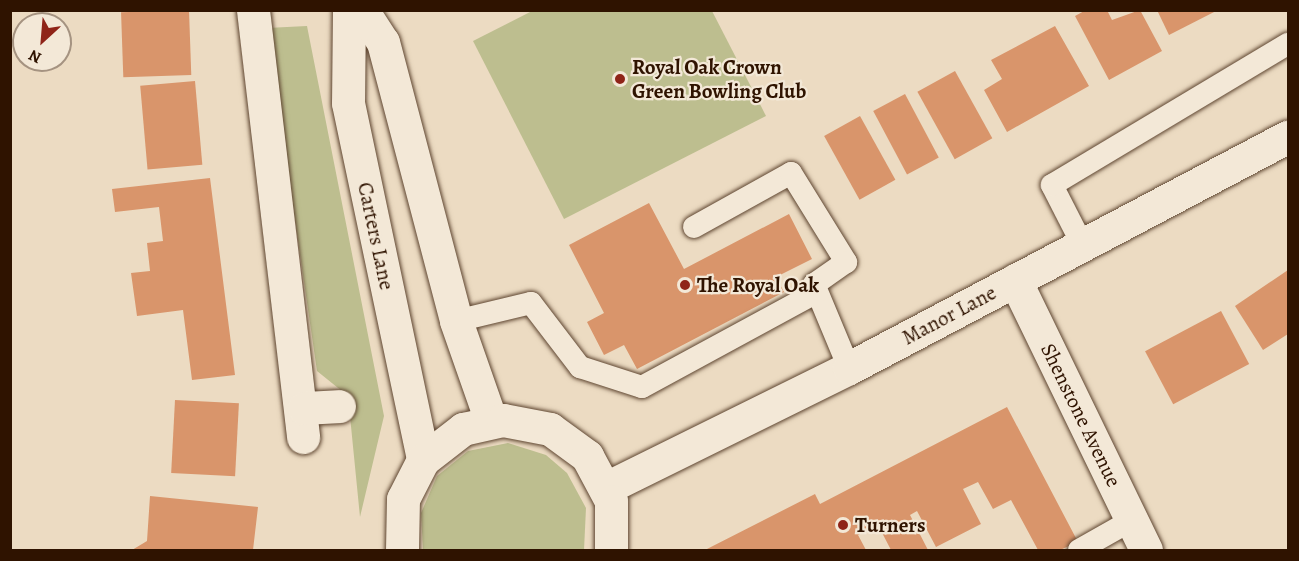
<!DOCTYPE html>
<style>
body{margin:0}
#map{position:relative;width:1299px;height:561px;overflow:hidden;background:#ecdbc2;font-family:Alegreya,serif}
div>[style]{position:absolute}
[style*='--x']{left:calc(var(--x)*1px);top:calc(var(--y)*1px);width:calc(var(--w)*1px);rotate:calc(var(--a)*1deg)}
.green>*{inset:0;background:#bdbe8f}
.building>*{inset:0;background:#d9956b;transform-origin:0 0}
.roads{filter:drop-shadow(0 0 2px #5e4530) drop-shadow(0 0 2px #5e4530)}
.lane>*{height:22px;margin:-11px;padding:0 11px;transform-origin:11px;border-radius:11px;background:#f3e8d7}
.street>*{height:33px;margin:-16.5px;padding:0 16.5px;transform-origin:16.5px;border-radius:16.5px;background:#f3e8d7}
.secondary>*{height:33px;margin:-16.5px;padding:0 16.5px;transform-origin:16.5px;border-radius:16.5px;background:#f3e8d7}
.dots>*{width:16px;height:16px;translate:-50% -50%;box-sizing:border-box;border:3px solid #f3e8d7;border-radius:50%}
span{translate:-50% -50%;white-space:nowrap;text-align:center;line-height:1.15;-webkit-text-stroke:4.5px #f3e8d7;paint-order:stroke}
.poi-label{font-size:21px;color:#2f1300;font-weight:700}
.left{translate:0 -50%;text-align:left}
.street-label{font-size:21px;color:#2f1300}
.frame{position:absolute;inset:0;border:12px solid #2f1300;pointer-events:none}
.north{position:absolute;left:12px;top:12px;width:60px;height:60px;box-sizing:border-box;background:#f3e8d7;border:2px solid #a59381;border-radius:50%;rotate:206deg;font-size:16px;font-weight:700;line-height:24px;text-align:center;color:#2f1300}
.north::after{content:'';display:block;margin:auto;width:21px;height:27px;background:#8f2418;clip-path:polygon(50% 0,100% 100%,50% 72%,0 100%)}
</style>
<div id="map">
<div class="green">
<i style="clip-path:polygon(534px 10px,712px 11px,766px 116px,564px 219px,473px 41px)"></i>
<i style="clip-path:polygon(307px 26px,384px 416px,360px 517px,348px 396px,317px 371px,267px 28px)"></i>
<i style="clip-path:polygon(508px 443px,546px 455px,567px 473px,586px 508px,584px 550px,423px 550px,421px 513px,437px 476px,468px 451px)"></i>
</div>
<div class="building">
<i style="left:189px;top:10px;width:65px;height:68px;rotate:88deg"></i>
<i style="clip-path:polygon(1086px 10px,1107px 10px,1112px 20px,1140px 10px,1162px 51px,1109px 80px,1075px 16px)"></i>
<i style="clip-path:polygon(1157px 10px,1218px 10px,1169px 35px)"></i>
<i style="clip-path:polygon(1055px 26px,1089px 86px,1007px 132px,984px 90px,1002px 79px,991px 60px)"></i>
<i style="left:955px;top:71px;width:77px;height:43px;rotate:61deg"></i>
<i style="left:195px;top:81px;width:84px;height:55px;rotate:85deg"></i>
<i style="left:905px;top:94px;width:72px;height:36px;rotate:62deg"></i>
<i style="left:860px;top:116px;width:73px;height:41px;rotate:61deg"></i>
<i style="clip-path:polygon(210px 178px,235px 375px,192px 380px,183px 310px,137px 316px,131px 273px,150px 271px,147px 243px,163px 241px,159px 207px,115px 212px,112px 189px)"></i>
<i style="clip-path:polygon(649px 203px,684px 269px,789px 214px,812px 259px,776px 277px,784px 292px,637px 369px,624px 345px,604px 355px,587px 322px,604px 313px,569px 245px)"></i>
<i style="clip-path:polygon(1288px 270px,1288px 334px,1263px 350px,1235px 306px)"></i>
<i style="left:1221px;top:311px;width:60px;height:86px;rotate:62deg"></i>
<i style="left:175px;top:400px;width:64px;height:73px;rotate:3deg"></i>
<i style="clip-path:polygon(1007px 407px,1078px 542px,1060px 550px,1038px 550px,1011px 500px,993px 509px,978px 482px,963px 489px,981px 524px,936px 547px,917px 511px,910px 515px,928px 550px,891px 550px,878px 525px,858px 535px,866px 550px,705px 550px,815px 494px,820px 504px)"></i>
<i style="clip-path:polygon(150px 496px,258px 507px,253px 550px,132px 550px,147px 541px)"></i>
</div>
<div class="roads">
<div class="lane">
<i style="--x:694;--y:227;--w:111;--a:-29.1"></i>
<i style="--x:791;--y:173;--w:105;--a:58.3"></i>
<i style="--x:846;--y:262;--w:39;--a:145"></i>
<i style="--x:814;--y:284;--w:91;--a:67.4"></i>
<i style="--x:1081;--y:242;--w:64;--a:-117"></i>
<i style="--x:1052;--y:185;--w:275;--a:-30.9"></i>
<i style="--x:456;--y:321;--w:77;--a:-13.5"></i>
<i style="--x:531;--y:303;--w:81;--a:52.6"></i>
<i style="--x:580;--y:367;--w:65;--a:17.9"></i>
<i style="--x:642;--y:387;--w:199;--a:-28.5"></i>
<i style="--x:1079;--y:550;--w:61;--a:-29.5"></i>
</div>
<div class="street">
<i style="--x:253;--y:10;--w:430;--a:83.3"></i>
<i style="--x:1015;--y:280;--w:300;--a:64.1"></i>
<i style="--x:304;--y:408;--w:35;--a:-3"></i>
</div>
<div class="secondary">
<i style="--x:349;--y:10;--w:93;--a:90.6"></i>
<i style="--x:348;--y:103;--w:365;--a:78.1"></i>
<i style="--x:362;--y:10;--w:38;--a:57"></i>
<i style="--x:383;--y:42;--w:288;--a:75.3"></i>
<i style="--x:456;--y:321;--w:106;--a:70.7"></i>
<i style="--x:606;--y:488;--w:271;--a:-26.3"></i>
<i style="--x:849;--y:368;--w:496;--a:-27.8"></i>
<i style="--x:402;--y:550;--w:51;--a:-88.9"></i>
<i style="--x:403;--y:499;--w:44;--a:-62.9"></i>
<i style="--x:423;--y:460;--w:51;--a:-37.8"></i>
<i style="--x:463;--y:429;--w:41;--a:-12.7"></i>
<i style="--x:503;--y:420;--w:48;--a:10.8"></i>
<i style="--x:550;--y:429;--w:46;--a:36.1"></i>
<i style="--x:587;--y:456;--w:51;--a:61.9"></i>
<i style="--x:611;--y:501;--w:49;--a:90"></i>
</div>
</div>
<div class="dots">
<i style="left:620px;top:79px;background:#8f2418"></i>
<i style="left:685px;top:285px;background:#8f2418"></i>
<i style="left:843px;top:525px;background:#8f2418"></i>
</div>
<div class="poi-label">
<span class="left" style="left:632px;top:79px">Royal Oak Crown<br>Green Bowling Club</span>
<span class="left" style="left:697px;top:285px">The Royal Oak</span>
<span class="left" style="left:855px;top:525px">Turners</span>
</div>
<div class="street-label">
<span style="left:376px;top:236px;rotate:78deg">Carters Lane</span>
<span style="left:949px;top:315px;rotate:-28deg">Manor Lane</span>
<span style="left:1081px;top:415px;rotate:64deg">Shenstone Avenue</span>
</div>
<div class="frame"></div>
<div class="north">N</div>
</div>
